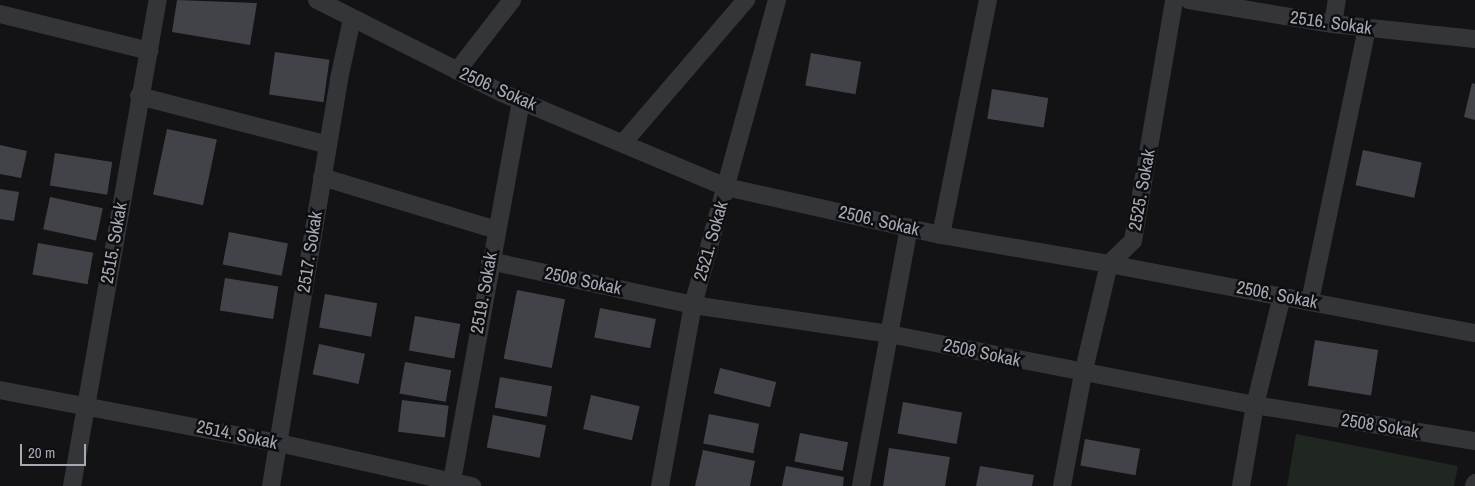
<!DOCTYPE html>
<style>
body{margin:0}
#map{position:relative;width:1475px;height:486px;overflow:hidden;background:#131315;font-family:"Archivo Narrow",sans-serif}
div>[style]{position:absolute}
[style*='--x']{left:calc(var(--x)*1px);top:calc(var(--y)*1px);width:calc(var(--w)*1px);rotate:calc(var(--a)*1deg)}
.green>*{inset:0;background:#202721}
.building>*{inset:0;background:#424348;transform-origin:0 0}
.street>*{height:18px;margin:-9px;padding:0 9px;transform-origin:9px;border-radius:9px;background:#343539}
span{translate:-50% -50%;white-space:nowrap;text-align:center;line-height:1.15;-webkit-text-stroke:5px #0e0e10;paint-order:stroke}
.street-label{font-size:18px;color:#a5a9b4}
.scale{position:absolute;left:20px;top:444px;width:66px;height:22px;box-sizing:border-box;border:2px solid #a5a9b4;border-top:0;padding-left:6px;font-size:15px;line-height:18px;white-space:nowrap;color:#a5a9b4;-webkit-text-stroke:4px #0e0e10;paint-order:stroke}
</style>
<div id="map">
<div class="green">
<i style="clip-path:polygon(1296px 434px,1458px 466px,1454px 486px,1287px 486px)"></i>
</div>
<div class="building">
<i style="clip-path:polygon(177px 0,257px 3px,250px 45px,172px 32px)"></i>
<i style="left:275px;top:52px;width:55px;height:43px;rotate:8deg"></i>
<i style="left:811px;top:53px;width:51px;height:33px;rotate:10deg"></i>
<i style="clip-path:polygon(1472px 83px,1475px 84px,1475px 120px,1464px 117px)"></i>
<i style="left:992px;top:89px;width:57px;height:30px;rotate:9deg"></i>
<i style="left:167px;top:129px;width:51px;height:67px;rotate:12deg"></i>
<i style="clip-path:polygon(0 145px,27px 151px,21px 178px,0 174px)"></i>
<i style="left:1363px;top:150px;width:60px;height:36px;rotate:12deg"></i>
<i style="left:55px;top:153px;width:58px;height:33px;rotate:9deg"></i>
<i style="clip-path:polygon(0 189px,19px 192px,14px 221px,0 219px)"></i>
<i style="left:50px;top:197px;width:54px;height:33px;rotate:12deg"></i>
<i style="left:229px;top:232px;width:60px;height:33px;rotate:11deg"></i>
<i style="left:38px;top:243px;width:56px;height:32px;rotate:10deg"></i>
<i style="left:225px;top:278px;width:54px;height:33px;rotate:9deg"></i>
<i style="left:517px;top:290px;width:49px;height:70px;rotate:11deg"></i>
<i style="left:325px;top:294px;width:53px;height:34px;rotate:10deg"></i>
<i style="left:600px;top:308px;width:57px;height:30px;rotate:11deg"></i>
<i style="left:415px;top:316px;width:46px;height:35px;rotate:10deg"></i>
<i style="left:1315px;top:340px;width:64px;height:46px;rotate:9deg"></i>
<i style="left:319px;top:344px;width:47px;height:31px;rotate:12deg"></i>
<i style="left:405px;top:362px;width:47px;height:32px;rotate:10deg"></i>
<i style="left:720px;top:368px;width:58px;height:26px;rotate:14deg"></i>
<i style="left:500px;top:377px;width:53px;height:31px;rotate:10deg"></i>
<i style="left:591px;top:395px;width:50px;height:35px;rotate:13deg"></i>
<i style="left:402px;top:400px;width:47px;height:32px;rotate:7deg"></i>
<i style="left:903px;top:402px;width:60px;height:32px;rotate:10deg"></i>
<i style="left:709px;top:414px;width:51px;height:30px;rotate:11deg"></i>
<i style="left:493px;top:415px;width:54px;height:33px;rotate:11deg"></i>
<i style="left:800px;top:433px;width:49px;height:29px;rotate:11deg"></i>
<i style="left:1085px;top:439px;width:56px;height:27px;rotate:10deg"></i>
<i style="clip-path:polygon(889px 448px,950px 457px,945px 486px,883px 486px)"></i>
<i style="clip-path:polygon(703px 450px,755px 461px,750px 486px,695px 486px)"></i>
<i style="clip-path:polygon(786px 466px,844px 477px,843px 486px,782px 486px)"></i>
<i style="clip-path:polygon(980px 466px,1034px 475px,1032px 486px,976px 486px)"></i>
</div>
<div class="street">
<i style="--x:317;--y:0;--w:207;--a:26.7"></i>
<i style="--x:502;--y:93;--w:243;--a:22.8"></i>
<i style="--x:726;--y:187;--w:220;--a:12.6"></i>
<i style="--x:941;--y:235;--w:170;--a:9.8"></i>
<i style="--x:1109;--y:264;--w:372;--a:10.7"></i>
<i style="--x:1189;--y:0;--w:146;--a:9.5"></i>
<i style="--x:1333;--y:24;--w:143;--a:6"></i>
<i style="--x:0;--y:14;--w:154;--a:13.9"></i>
<i style="--x:1333;--y:24;--w:24;--a:-81"></i>
<i style="--x:457;--y:71;--w:90;--a:-52.2"></i>
<i style="--x:139;--y:96;--w:195;--a:14.5"></i>
<i style="--x:623;--y:143;--w:189;--a:-49.3"></i>
<i style="--x:322;--y:177;--w:182;--a:16.9"></i>
<i style="--x:941;--y:235;--w:240;--a:-78.7"></i>
<i style="--x:490;--y:261;--w:208;--a:12.2"></i>
<i style="--x:693;--y:305;--w:198;--a:8.4"></i>
<i style="--x:889;--y:334;--w:373;--a:11"></i>
<i style="--x:1255;--y:405;--w:223;--a:9.3"></i>
<i style="--x:1310;--y:301;--w:279;--a:-78.2"></i>
<i style="--x:0;--y:390;--w:284;--a:10.8"></i>
<i style="--x:279;--y:443;--w:198;--a:12.6"></i>
<i style="--x:72;--y:486;--w:494;--a:-80"></i>
<i style="--x:271;--y:486;--w:413;--a:-80.5"></i>
<i style="--x:339;--y:79;--w:61;--a:-77.8"></i>
<i style="--x:451;--y:486;--w:391;--a:-79.7"></i>
<i style="--x:660;--y:486;--w:184;--a:-79.7"></i>
<i style="--x:693;--y:305;--w:316;--a:-74.6"></i>
<i style="--x:861;--y:486;--w:263;--a:-79.5"></i>
<i style="--x:1062;--y:486;--w:114;--a:-79.4"></i>
<i style="--x:1083;--y:374;--w:113;--a:-76.7"></i>
<i style="--x:1109;--y:264;--w:33;--a:-44"></i>
<i style="--x:1133;--y:241;--w:244;--a:-80.3"></i>
<i style="--x:1241;--y:486;--w:82;--a:-80.2"></i>
<i style="--x:1255;--y:405;--w:112;--a:-76.1"></i>
<i style="--x:1474;--y:486;--w:3;--a:-72"></i>
</div>
<div class="street-label">
<span style="left:1331px;top:23px;rotate:8deg">2516. Sokak</span>
<span style="left:498px;top:89px;rotate:24deg">2506. Sokak</span>
<span style="left:1142px;top:190px;rotate:-80deg">2525. Sokak</span>
<span style="left:879px;top:221px;rotate:13deg">2506. Sokak</span>
<span style="left:711px;top:241px;rotate:-74deg">2521. Sokak</span>
<span style="left:114px;top:243px;rotate:-80deg">2515. Sokak</span>
<span style="left:310px;top:252px;rotate:-81deg">2517. Sokak</span>
<span style="left:583px;top:281px;rotate:12deg">2508 Sokak</span>
<span style="left:484px;top:293px;rotate:-80deg">2519. Sokak</span>
<span style="left:1277px;top:295px;rotate:11deg">2506. Sokak</span>
<span style="left:982px;top:353px;rotate:12deg">2508 Sokak</span>
<span style="left:1380px;top:426px;rotate:9deg">2508 Sokak</span>
<span style="left:237px;top:435px;rotate:12deg">2514. Sokak</span>
</div>
<div class="scale">20 m</div>
</div>
